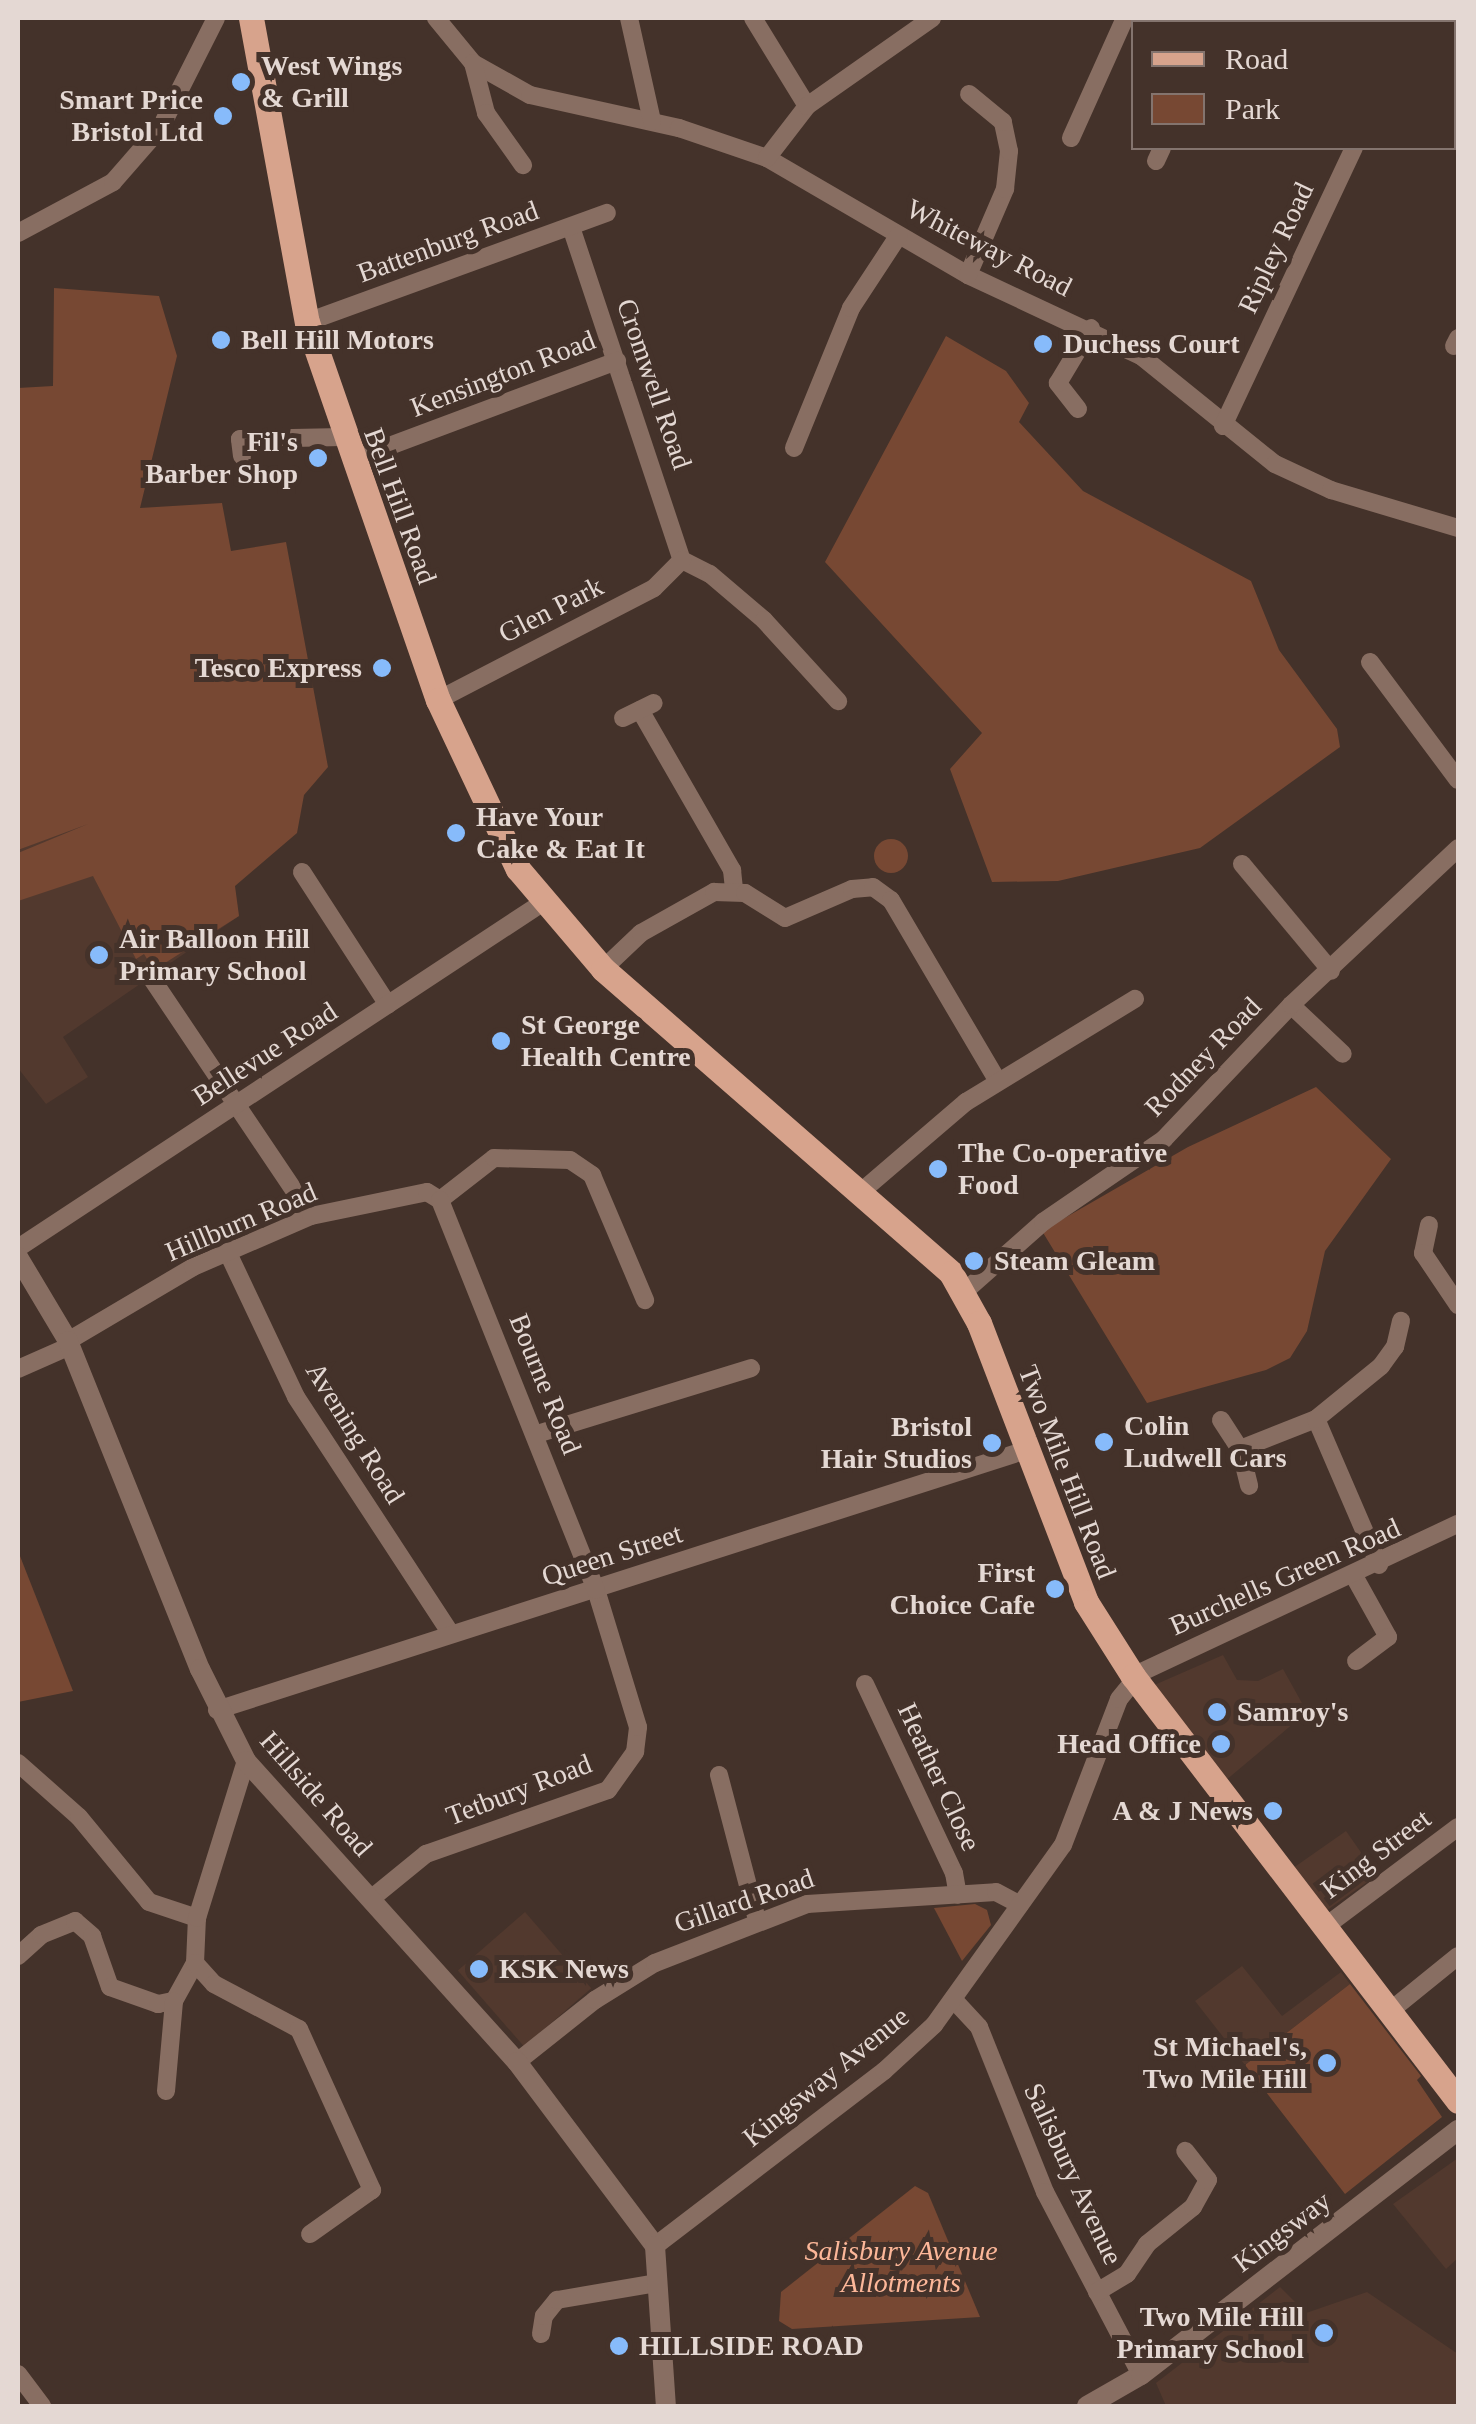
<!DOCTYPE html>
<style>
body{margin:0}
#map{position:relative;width:1476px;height:2424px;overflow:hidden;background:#44322a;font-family:Georgia,serif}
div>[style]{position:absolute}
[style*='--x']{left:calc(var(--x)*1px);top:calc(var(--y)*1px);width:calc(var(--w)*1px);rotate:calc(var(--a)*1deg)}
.built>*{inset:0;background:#52392e;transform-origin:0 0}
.green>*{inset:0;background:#774833}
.round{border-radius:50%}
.minor>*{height:18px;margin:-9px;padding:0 9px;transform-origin:9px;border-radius:9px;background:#886e62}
.tertiary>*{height:20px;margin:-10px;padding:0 10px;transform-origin:10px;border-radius:10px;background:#886e62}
.primary>*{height:25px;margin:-12.5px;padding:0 12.5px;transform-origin:12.5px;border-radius:12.5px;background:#d7a38c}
.dots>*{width:28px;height:28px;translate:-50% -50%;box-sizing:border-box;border:5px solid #44322a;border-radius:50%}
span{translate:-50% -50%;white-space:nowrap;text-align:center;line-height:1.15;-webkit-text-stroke:10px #44322a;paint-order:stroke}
.poi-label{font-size:28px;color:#e4d8d3;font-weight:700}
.left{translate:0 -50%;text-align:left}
.right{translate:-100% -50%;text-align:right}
.street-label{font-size:28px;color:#e4d8d3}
.park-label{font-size:28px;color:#fcb799;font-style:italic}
.frame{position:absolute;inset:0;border:20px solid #e4d8d3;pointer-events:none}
.legend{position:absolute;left:1131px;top:20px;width:325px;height:130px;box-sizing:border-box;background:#44322a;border:2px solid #84746e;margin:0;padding:12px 18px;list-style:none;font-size:30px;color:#e4d8d3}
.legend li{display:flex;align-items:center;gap:20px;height:50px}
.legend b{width:50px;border:2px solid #84746e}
</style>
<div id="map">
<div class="built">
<i style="clip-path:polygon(217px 771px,239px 916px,63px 1037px,88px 1077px,46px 1104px,18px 1068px,18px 850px)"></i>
<i style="clip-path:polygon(1223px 1655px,1237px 1680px,1258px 1681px,1283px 1669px,1307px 1712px,1225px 1781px,1152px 1686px)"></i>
<i style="left:1346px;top:1831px;width:54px;height:65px;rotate:55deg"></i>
<i style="left:525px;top:1912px;width:101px;height:89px;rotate:49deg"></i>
<i style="clip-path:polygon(1242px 1966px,1282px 2016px,1341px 1972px,1350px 1984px,1245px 2065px,1195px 2001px)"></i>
<i style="clip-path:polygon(1458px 2158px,1458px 2258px,1446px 2269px,1393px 2204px)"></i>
<i style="clip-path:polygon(1280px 2287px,1306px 2313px,1367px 2292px,1458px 2354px,1458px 2406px,1166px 2406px,1156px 2383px)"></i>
</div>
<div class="green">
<i style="clip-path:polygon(54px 288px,159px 296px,177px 356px,140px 508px,222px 503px,231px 551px,286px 542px,328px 767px,304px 795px,297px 833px,235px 886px,239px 916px,154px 970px,144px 954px,136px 959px,93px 876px,18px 901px,18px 853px,88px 824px,18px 850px,18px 388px,53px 386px)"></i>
<i style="clip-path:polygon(946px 336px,1006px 371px,1029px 403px,1019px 422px,1083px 491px,1251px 581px,1279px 650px,1337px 729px,1340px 747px,1200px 848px,1058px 881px,992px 882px,950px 769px,982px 733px,825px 562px)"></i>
<i class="round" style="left:874px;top:839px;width:34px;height:34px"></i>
<i style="clip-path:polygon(1316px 1087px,1391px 1159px,1325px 1251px,1307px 1331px,1290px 1358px,1266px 1370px,1147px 1403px,1042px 1231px,1188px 1147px)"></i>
<i style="clip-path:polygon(18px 1551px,73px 1691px,18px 1702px)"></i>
<i style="clip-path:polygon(975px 1904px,987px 1910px,991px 1925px,962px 1961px,934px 1908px)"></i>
<i style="clip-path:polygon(1350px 1984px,1421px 2076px,1417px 2080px,1442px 2117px,1345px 2194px,1245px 2065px)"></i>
<i style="clip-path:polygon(915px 2186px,928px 2193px,980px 2317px,792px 2329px,779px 2321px,781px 2292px)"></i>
</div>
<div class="minor">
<i style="--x:436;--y:18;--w:58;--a:50.6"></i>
<i style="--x:473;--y:63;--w:65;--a:29.3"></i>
<i style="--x:530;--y:95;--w:153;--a:12.5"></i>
<i style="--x:679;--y:128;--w:93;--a:18.8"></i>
<i style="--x:767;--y:158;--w:233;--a:30.2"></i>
<i style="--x:968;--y:275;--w:191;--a:25.1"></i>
<i style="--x:1141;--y:356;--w:172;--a:38.9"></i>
<i style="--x:1275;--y:464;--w:62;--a:24.9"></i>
<i style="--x:1331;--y:490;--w:133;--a:16.7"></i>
<i style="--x:629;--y:18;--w:106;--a:77.4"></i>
<i style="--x:753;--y:18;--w:103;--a:58.5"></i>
<i style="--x:1242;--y:18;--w:12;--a:20"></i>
<i style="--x:1220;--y:22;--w:4;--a:-63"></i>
<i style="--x:473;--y:63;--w:52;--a:75.4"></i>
<i style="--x:486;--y:113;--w:64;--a:54.6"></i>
<i style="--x:1454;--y:112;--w:5;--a:37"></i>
<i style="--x:1071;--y:138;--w:132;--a:-65.8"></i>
<i style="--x:767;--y:158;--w:66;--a:-52.4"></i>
<i style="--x:807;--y:106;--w:153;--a:-35.1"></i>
<i style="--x:1156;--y:161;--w:14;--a:-65"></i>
<i style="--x:571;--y:227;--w:351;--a:71.6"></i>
<i style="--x:18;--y:233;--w:108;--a:-28.2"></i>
<i style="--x:113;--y:182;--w:73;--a:-48.9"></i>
<i style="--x:161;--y:127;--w:122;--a:-63.2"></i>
<i style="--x:968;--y:275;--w:94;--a:-66.7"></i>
<i style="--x:1005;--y:189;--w:38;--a:-84"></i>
<i style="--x:1009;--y:151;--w:30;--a:-102"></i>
<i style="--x:1003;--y:122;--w:44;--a:-140.5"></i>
<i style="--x:307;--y:322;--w:319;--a:-20"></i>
<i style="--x:1454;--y:346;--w:9;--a:-63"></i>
<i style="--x:1078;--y:409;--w:33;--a:-128"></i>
<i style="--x:1058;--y:383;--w:64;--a:-59"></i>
<i style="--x:1223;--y:426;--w:307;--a:-64.8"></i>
<i style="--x:794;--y:448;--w:151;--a:-67.8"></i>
<i style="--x:851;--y:308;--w:87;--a:-56.7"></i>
<i style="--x:242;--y:456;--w:17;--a:-97"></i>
<i style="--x:240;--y:439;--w:103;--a:-1.1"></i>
<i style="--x:352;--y:460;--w:283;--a:-20.5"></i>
<i style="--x:682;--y:560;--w:31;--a:27"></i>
<i style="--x:710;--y:574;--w:71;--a:40.4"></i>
<i style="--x:764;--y:620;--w:110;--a:47.6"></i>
<i style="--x:1370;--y:662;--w:147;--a:53.3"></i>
<i style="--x:438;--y:700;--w:243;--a:-27.4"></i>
<i style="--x:654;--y:588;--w:40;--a:-45"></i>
<i style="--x:640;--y:710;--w:185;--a:60.1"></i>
<i style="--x:732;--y:870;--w:19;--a:84"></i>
<i style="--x:623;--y:718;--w:34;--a:-26"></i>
<i style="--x:1242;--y:864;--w:139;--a:50.2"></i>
<i style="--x:302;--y:872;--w:158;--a:57.1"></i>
<i style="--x:603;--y:969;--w:52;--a:-43.5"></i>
<i style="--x:641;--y:933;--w:84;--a:-29.3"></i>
<i style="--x:714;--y:892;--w:31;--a:2"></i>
<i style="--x:745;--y:893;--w:47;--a:32"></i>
<i style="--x:785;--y:918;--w:73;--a:-23.4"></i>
<i style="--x:852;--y:889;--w:21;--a:-5"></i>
<i style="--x:873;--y:887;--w:22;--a:36"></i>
<i style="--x:891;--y:900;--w:211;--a:59.5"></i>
<i style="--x:152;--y:979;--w:285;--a:56.1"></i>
<i style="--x:1291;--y:1005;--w:71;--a:43.3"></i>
<i style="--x:862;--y:1191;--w:137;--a:-40.6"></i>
<i style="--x:966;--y:1102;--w:198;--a:-31.4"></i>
<i style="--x:1429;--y:1225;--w:29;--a:102"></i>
<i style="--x:1423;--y:1253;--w:63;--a:56.1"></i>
<i style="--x:18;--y:1248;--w:627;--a:-33.36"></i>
<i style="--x:228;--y:1253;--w:159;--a:64.7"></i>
<i style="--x:296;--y:1397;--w:283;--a:56.8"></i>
<i style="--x:964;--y:1292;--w:106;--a:-41.5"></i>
<i style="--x:1043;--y:1222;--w:147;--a:-34.4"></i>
<i style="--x:1164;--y:1139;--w:185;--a:-46.5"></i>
<i style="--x:1291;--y:1005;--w:229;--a:-43.2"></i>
<i style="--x:68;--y:1341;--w:145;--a:-30.6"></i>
<i style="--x:193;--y:1267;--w:129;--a:-23.4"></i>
<i style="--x:311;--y:1216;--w:118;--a:-11.7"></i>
<i style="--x:427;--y:1192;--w:15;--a:32"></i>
<i style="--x:440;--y:1200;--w:68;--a:-37.9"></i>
<i style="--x:494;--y:1158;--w:76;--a:1.5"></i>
<i style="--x:570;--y:1160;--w:27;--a:34"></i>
<i style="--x:592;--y:1175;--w:136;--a:67"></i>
<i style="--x:18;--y:1369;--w:57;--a:-23.9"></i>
<i style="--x:1221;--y:1420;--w:35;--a:57"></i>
<i style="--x:1240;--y:1449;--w:38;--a:76"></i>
<i style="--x:537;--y:1434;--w:224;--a:-17.1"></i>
<i style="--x:1240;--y:1449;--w:82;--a:-21.5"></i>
<i style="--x:1379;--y:1565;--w:159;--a:-113.3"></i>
<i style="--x:1316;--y:1419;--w:84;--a:-39.2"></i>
<i style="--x:1381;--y:1366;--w:24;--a:-54"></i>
<i style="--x:1395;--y:1347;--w:27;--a:-77"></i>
<i style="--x:1354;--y:1576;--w:70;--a:60.9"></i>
<i style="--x:1388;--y:1637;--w:40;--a:143"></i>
<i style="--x:1133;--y:1676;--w:359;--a:-25.1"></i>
<i style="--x:865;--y:1684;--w:209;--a:64.8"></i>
<i style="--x:954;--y:1873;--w:22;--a:80"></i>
<i style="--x:217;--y:1710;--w:847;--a:-17.81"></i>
<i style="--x:18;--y:1763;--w:81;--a:41.5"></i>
<i style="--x:79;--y:1817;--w:110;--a:50.5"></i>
<i style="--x:149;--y:1902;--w:51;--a:18.4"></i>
<i style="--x:719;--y:1775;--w:150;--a:75.3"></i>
<i style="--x:372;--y:1898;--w:70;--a:-39.2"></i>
<i style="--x:426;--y:1854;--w:193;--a:-19.4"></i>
<i style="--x:608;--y:1790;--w:47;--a:-54.6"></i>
<i style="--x:635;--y:1752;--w:25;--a:-83"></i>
<i style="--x:638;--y:1727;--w:143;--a:-107"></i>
<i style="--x:596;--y:1590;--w:420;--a:-111.8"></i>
<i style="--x:1326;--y:1926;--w:165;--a:-36.9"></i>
<i style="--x:18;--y:1956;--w:31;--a:-42"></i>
<i style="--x:41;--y:1935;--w:37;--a:-22"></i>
<i style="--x:75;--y:1921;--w:23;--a:41"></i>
<i style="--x:92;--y:1936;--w:54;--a:70.6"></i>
<i style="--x:110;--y:1987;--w:51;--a:19.5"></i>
<i style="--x:158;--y:2004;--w:16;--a:-11"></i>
<i style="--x:174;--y:2001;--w:43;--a:-61.1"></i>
<i style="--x:195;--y:1963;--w:45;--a:-87.5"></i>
<i style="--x:197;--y:1918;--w:164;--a:-72.7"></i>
<i style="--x:195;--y:1963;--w:28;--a:48"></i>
<i style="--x:214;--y:1984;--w:96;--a:27.9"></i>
<i style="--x:299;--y:2029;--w:177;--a:65.6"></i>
<i style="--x:372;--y:2190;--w:76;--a:144.6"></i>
<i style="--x:953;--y:1999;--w:38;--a:47"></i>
<i style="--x:979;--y:2027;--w:178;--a:68.2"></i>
<i style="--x:1045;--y:2192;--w:207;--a:62.3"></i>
<i style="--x:1390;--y:2011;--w:87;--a:-39"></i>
<i style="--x:517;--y:2062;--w:100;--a:-38.5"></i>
<i style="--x:595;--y:2000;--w:70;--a:-31.7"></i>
<i style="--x:655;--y:1963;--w:163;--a:-21.2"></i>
<i style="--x:807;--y:1904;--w:189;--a:-3.6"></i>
<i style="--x:996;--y:1892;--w:27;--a:28"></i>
<i style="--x:166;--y:2091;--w:90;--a:-84.9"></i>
<i style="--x:655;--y:2246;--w:288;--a:-37.4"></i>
<i style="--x:884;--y:2071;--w:68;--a:-42.6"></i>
<i style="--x:934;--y:2025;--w:221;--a:-54.4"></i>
<i style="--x:1063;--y:1845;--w:156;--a:-69"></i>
<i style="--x:1119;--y:1699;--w:26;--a:-51"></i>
<i style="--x:1097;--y:2292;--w:35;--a:-31"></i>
<i style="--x:1127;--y:2274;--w:36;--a:-56"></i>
<i style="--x:1147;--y:2244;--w:59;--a:-38.8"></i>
<i style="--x:1193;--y:2207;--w:31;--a:-61"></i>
<i style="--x:1208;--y:2180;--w:37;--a:-128"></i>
<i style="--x:541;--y:2334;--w:18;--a:-81"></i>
<i style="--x:544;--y:2316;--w:21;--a:-51"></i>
<i style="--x:557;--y:2300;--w:102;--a:-9.6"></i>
<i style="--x:18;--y:2374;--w:40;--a:53"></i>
</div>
<div class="tertiary">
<i style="--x:18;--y:1257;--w:98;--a:59.2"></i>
<i style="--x:68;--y:1341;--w:354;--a:68.1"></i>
<i style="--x:200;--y:1669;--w:103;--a:63.4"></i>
<i style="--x:246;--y:1761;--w:405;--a:48"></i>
<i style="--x:517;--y:2062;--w:230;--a:53.1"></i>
<i style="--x:655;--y:2246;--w:160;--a:86.1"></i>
<i style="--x:1087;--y:2406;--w:62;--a:-29.9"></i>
<i style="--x:1141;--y:2375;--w:401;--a:-37.7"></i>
</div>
<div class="primary">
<i style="--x:251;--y:18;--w:309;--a:79.6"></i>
<i style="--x:307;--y:322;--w:400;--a:70.9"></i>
<i style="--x:438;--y:700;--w:187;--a:64.7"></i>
<i style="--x:518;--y:869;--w:131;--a:49.6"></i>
<i style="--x:603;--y:969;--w:462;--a:41.1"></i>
<i style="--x:951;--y:1273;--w:57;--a:60.8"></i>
<i style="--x:979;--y:1323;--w:299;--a:69"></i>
<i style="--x:1086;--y:1602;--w:88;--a:57.6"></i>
<i style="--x:1133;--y:1676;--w:535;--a:52.59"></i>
</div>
<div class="dots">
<i style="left:241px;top:82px;background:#87bbfb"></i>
<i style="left:223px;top:116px;background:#87bbfb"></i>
<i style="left:221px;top:340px;background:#87bbfb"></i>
<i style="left:1043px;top:344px;background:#87bbfb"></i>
<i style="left:318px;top:458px;background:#87bbfb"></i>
<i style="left:382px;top:668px;background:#87bbfb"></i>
<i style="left:456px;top:833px;background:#87bbfb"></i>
<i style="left:99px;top:955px;background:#87bbfb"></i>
<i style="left:501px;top:1041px;background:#87bbfb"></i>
<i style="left:938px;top:1169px;background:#87bbfb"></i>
<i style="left:974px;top:1261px;background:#87bbfb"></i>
<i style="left:1104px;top:1442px;background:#87bbfb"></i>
<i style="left:992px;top:1443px;background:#87bbfb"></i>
<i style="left:1055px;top:1589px;background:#87bbfb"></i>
<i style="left:1217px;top:1712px;background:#87bbfb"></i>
<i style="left:1221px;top:1744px;background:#87bbfb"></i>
<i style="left:1273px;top:1811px;background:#87bbfb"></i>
<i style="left:479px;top:1969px;background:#87bbfb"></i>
<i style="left:1327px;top:2063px;background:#87bbfb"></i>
<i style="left:1324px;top:2333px;background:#87bbfb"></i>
<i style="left:619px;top:2346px;background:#87bbfb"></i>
</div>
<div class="poi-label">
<span class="left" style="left:261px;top:82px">West Wings<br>&amp; Grill</span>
<span class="right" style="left:203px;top:116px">Smart Price<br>Bristol Ltd</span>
<span class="left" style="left:241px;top:340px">Bell Hill Motors</span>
<span class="left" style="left:1063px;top:344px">Duchess Court</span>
<span class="right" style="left:298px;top:458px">Fil's<br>Barber Shop</span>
<span class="right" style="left:362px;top:668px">Tesco Express</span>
<span class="left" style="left:476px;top:833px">Have Your<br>Cake &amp; Eat It</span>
<span class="left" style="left:119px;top:955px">Air Balloon Hill<br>Primary School</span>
<span class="left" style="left:521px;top:1041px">St George<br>Health Centre</span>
<span class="left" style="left:958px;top:1169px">The Co-operative<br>Food</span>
<span class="left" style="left:994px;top:1261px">Steam Gleam</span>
<span class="left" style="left:1124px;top:1442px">Colin<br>Ludwell Cars</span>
<span class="right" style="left:972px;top:1443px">Bristol<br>Hair Studios</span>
<span class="right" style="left:1035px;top:1589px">First<br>Choice Cafe</span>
<span class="left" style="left:1237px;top:1712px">Samroy's</span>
<span class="right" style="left:1201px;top:1744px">Head Office</span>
<span class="right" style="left:1253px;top:1811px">A &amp; J News</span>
<span class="left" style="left:499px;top:1969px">KSK News</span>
<span class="right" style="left:1307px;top:2063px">St Michael's,<br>Two Mile Hill</span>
<span class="right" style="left:1304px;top:2333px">Two Mile Hill<br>Primary School</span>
<span class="left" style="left:639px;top:2346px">HILLSIDE ROAD</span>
</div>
<div class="street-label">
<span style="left:448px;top:242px;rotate:-20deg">Battenburg Road</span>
<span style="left:989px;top:248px;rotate:27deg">Whiteway Road</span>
<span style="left:1276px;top:248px;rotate:-65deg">Ripley Road</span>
<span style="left:503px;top:374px;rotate:-21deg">Kensington Road</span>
<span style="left:654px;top:384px;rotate:71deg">Cromwell Road</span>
<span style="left:400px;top:506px;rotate:70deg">Bell Hill Road</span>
<span style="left:551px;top:610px;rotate:-27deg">Glen Park</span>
<span style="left:265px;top:1054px;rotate:-33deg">Bellevue Road</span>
<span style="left:1203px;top:1057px;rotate:-46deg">Rodney Road</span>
<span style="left:241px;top:1222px;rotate:-23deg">Hillburn Road</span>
<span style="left:545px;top:1384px;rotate:68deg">Bourne Road</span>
<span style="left:355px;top:1433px;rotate:58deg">Avening Road</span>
<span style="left:1067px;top:1472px;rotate:69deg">Two Mile Hill Road</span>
<span style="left:612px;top:1555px;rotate:-18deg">Queen Street</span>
<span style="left:1285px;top:1577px;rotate:-24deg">Burchells Green Road</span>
<span style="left:939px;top:1777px;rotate:65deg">Heather Close</span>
<span style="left:519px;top:1790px;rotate:-21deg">Tetbury Road</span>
<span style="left:316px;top:1794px;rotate:49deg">Hillside Road</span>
<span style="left:1376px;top:1854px;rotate:-37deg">King Street</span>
<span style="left:744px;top:1901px;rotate:-19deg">Gillard Road</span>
<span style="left:826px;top:2077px;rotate:-39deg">Kingsway Avenue</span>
<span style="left:1073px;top:2174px;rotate:65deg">Salisbury Avenue</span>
<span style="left:1282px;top:2232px;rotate:-37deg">Kingsway</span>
</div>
<div class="park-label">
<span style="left:901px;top:2267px">Salisbury Avenue<br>Allotments</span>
</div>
<div class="frame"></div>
<ul class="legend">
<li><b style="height:12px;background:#d7a38c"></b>Road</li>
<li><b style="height:28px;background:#774833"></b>Park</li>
</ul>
</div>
